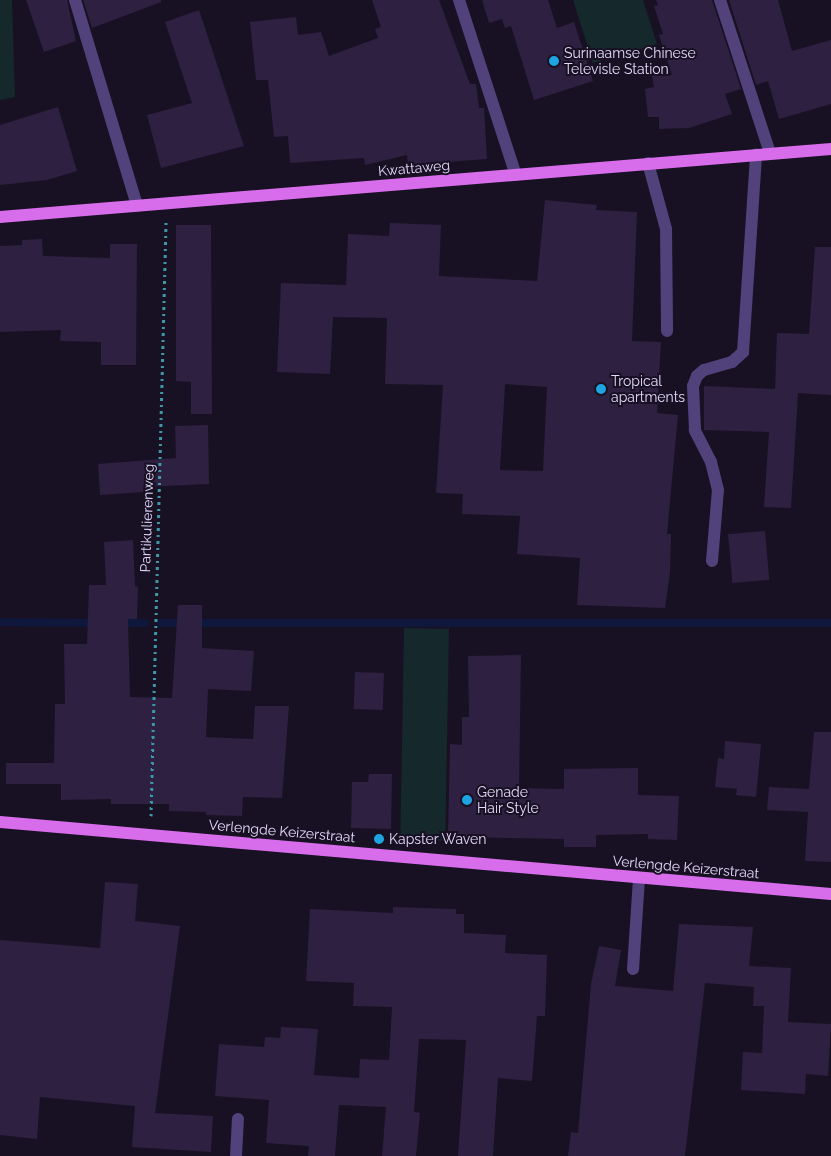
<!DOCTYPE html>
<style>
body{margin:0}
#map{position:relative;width:831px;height:1156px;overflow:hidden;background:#181123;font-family:Raleway,sans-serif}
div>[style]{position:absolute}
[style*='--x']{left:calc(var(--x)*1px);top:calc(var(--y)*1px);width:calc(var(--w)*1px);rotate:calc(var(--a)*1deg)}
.green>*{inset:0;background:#15282c;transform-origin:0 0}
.stream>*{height:8px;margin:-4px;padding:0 4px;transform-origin:4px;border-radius:4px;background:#10173d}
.building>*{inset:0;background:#2e2041;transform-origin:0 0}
.path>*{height:3px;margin-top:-1.5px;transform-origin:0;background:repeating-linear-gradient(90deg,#3f98a8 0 2.5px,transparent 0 6.5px)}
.minor>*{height:12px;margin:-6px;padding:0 6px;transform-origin:6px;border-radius:6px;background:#51427c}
.major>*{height:12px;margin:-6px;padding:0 6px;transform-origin:6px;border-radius:6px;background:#d86dec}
.dots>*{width:14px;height:14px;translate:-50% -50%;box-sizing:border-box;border:2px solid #181123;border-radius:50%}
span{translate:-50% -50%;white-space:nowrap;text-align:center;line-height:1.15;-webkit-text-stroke:4px #181123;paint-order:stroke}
.poi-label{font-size:14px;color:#e3d8fa}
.left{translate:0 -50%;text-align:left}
.street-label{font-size:14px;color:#e3d8fa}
</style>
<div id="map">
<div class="green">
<i style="clip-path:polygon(0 0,12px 0,15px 97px,0 100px)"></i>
<i style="clip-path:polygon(573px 0,643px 0,657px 44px,593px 63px)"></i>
<i style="left:404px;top:628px;width:45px;height:212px;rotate:1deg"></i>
</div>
<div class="stream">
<i style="--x:0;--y:622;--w:96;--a:0.6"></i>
<i style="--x:120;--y:623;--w:25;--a:0"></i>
<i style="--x:161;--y:623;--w:670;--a:0"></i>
</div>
<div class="building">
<i style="clip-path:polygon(26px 0,67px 0,76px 41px,44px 52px)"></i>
<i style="clip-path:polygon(83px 0,161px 0,161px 2px,92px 28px)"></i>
<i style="clip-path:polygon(372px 0,439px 0,470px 84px,476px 84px,479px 108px,484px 108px,487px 159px,408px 165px,407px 155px,365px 165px,364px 158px,290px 163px,288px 136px,274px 137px,268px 80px,256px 80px,250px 22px,296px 17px,298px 35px,321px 32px,329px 56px,378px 38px,375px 29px,381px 27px)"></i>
<i style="clip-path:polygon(482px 0,548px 0,557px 28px,574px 22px,593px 81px,534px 100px,511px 26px,505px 28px,502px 19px,489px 23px)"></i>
<i style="clip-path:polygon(656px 0,712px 0,741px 89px,725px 94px,732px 114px,689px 128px,659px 129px,659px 117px,648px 117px,645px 89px,654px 87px,652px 75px,672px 75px,659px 35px,663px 34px,654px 6px,658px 5px)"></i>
<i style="clip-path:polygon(729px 0,778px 0,792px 51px,831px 40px,831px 104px,779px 119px,768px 81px,756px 85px)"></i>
<i style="clip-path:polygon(199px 10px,244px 146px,161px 168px,147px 115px,192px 103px,165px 22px)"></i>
<i style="clip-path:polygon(58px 107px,77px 171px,47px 180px,0 185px,0 125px)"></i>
<i style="clip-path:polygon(evenodd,545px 200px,597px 205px,596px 210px,637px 212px,632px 341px,661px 342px,657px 413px,678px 415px,667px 534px,671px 534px,670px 572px,665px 608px,577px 605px,580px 558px,517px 554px,520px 516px,462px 514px,463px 494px,436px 493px,443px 385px,385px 384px,387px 318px,333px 317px,330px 374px,277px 372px,281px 283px,346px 285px,348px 234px,389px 236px,390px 223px,441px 225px,439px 276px,537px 281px,545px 200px,505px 384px,547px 387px,543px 471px,500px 470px,505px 384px)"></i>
<i style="clip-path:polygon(176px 225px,211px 225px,212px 414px,191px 414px,191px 382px,176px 381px)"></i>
<i style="clip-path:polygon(42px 239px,43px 256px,110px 258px,110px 244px,137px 244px,136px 365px,101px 365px,101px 342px,60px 341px,61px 330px,0 332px,0 246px,22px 245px,22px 240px)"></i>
<i style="clip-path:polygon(815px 247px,831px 247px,831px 395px,798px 393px,791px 508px,764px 507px,769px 432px,704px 430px,704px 386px,775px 389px,777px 333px,809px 334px)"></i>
<i style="clip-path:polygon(208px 425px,209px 484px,143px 487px,143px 492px,100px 495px,98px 464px,176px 458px,175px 426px)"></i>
<i style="left:765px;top:531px;width:49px;height:37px;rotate:85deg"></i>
<i style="clip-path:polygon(133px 540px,135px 586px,138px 587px,137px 619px,128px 619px,130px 697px,172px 698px,178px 605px,202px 605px,202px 648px,254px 651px,251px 691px,208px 689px,206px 737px,253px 739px,255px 706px,289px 706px,282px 798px,243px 797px,242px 816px,206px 815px,206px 812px,169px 811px,169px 804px,111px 804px,111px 799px,61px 800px,61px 784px,6px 784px,6px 763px,54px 763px,55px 704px,65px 704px,64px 644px,87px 644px,89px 585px,106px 585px,104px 542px)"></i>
<i style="clip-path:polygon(521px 655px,519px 788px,564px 789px,564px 769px,638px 768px,638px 795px,679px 796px,677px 840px,648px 839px,648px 834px,596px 835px,596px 847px,564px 847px,564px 839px,448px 837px,450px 744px,462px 745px,462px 717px,469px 717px,468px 656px)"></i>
<i style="left:355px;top:672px;width:29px;height:37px;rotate:2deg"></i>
<i style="clip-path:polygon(814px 732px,831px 732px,831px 862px,805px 861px,808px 812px,767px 810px,769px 787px,809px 789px)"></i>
<i style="clip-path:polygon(725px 741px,761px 744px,756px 797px,736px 795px,737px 789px,715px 787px,718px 758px,724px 759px)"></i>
<i style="clip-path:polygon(369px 774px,392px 774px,391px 829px,351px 828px,352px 782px,368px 782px)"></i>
<i style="clip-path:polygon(105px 882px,138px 884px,135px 921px,180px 926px,155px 1113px,213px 1116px,211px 1152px,132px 1147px,135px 1106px,40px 1097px,37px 1139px,0 1135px,0 940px,100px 948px)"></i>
<i style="clip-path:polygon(393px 907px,456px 909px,456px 914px,464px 914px,464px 933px,506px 935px,505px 953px,547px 955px,545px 1016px,537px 1016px,532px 1081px,498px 1078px,493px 1156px,458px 1156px,466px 1040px,419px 1039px,414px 1112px,420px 1113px,416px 1156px,382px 1156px,386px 1107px,339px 1105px,335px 1156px,308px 1156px,309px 1146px,266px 1143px,269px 1100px,215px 1096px,219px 1044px,264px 1047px,265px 1037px,280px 1038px,281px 1027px,318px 1029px,314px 1075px,359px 1078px,360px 1059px,389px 1060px,392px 1007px,353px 1006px,354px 983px,306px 981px,310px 909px,393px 913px)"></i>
<i style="clip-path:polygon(679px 924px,753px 927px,749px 966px,791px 968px,788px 1022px,831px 1024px,828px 1076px,806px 1074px,805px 1094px,741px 1090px,743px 1052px,762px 1053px,764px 1006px,753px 1006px,754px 987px,705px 983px,685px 1156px,568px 1156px,571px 1132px,578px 1133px,591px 984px,599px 946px,621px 950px,615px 986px,673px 991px)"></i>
</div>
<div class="path">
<i style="--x:151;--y:816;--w:594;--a:-88.55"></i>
</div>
<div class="minor">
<i style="--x:75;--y:0;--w:215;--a:73.2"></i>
<i style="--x:459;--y:0;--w:184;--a:72"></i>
<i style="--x:720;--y:0;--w:161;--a:71.9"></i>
<i style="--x:648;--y:163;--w:68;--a:74.7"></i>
<i style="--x:666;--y:229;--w:102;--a:89.4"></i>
<i style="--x:712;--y:561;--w:71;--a:-85.2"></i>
<i style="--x:718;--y:490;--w:29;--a:-104"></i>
<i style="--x:711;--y:462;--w:36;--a:-117"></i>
<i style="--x:695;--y:430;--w:44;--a:-92.6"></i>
<i style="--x:693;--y:386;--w:11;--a:-68"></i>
<i style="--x:697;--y:376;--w:9;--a:-41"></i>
<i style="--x:704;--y:370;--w:29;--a:-16"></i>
<i style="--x:732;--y:362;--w:15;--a:-42"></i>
<i style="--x:743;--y:352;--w:198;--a:-86.2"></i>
<i style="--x:633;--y:969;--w:91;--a:-86.2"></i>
<i style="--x:236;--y:1156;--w:37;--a:-87"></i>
</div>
<div class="major">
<i style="--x:0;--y:217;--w:834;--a:-4.68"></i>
<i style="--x:0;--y:822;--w:834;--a:4.95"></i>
</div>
<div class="dots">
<i style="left:554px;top:61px;background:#1da4e1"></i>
<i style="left:601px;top:389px;background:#1da4e1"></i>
<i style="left:467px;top:800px;background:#1da4e1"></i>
<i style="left:379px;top:839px;background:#1da4e1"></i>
</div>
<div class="poi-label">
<span class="left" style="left:564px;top:61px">Surinaamse Chinese<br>Televisle Station</span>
<span class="left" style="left:611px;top:389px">Tropical<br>apartments</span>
<span class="left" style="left:477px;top:800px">Genade<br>Hair Style</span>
<span class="left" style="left:389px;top:839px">Kapster Waven</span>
</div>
<div class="street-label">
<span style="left:414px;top:168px;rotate:-5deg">Kwattaweg</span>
<span style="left:147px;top:518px;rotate:-88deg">Partikulierenweg</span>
<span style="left:282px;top:831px;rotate:5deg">Verlengde Keizerstraat</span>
<span style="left:686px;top:867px;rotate:5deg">Verlengde Keizerstraat</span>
</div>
</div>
